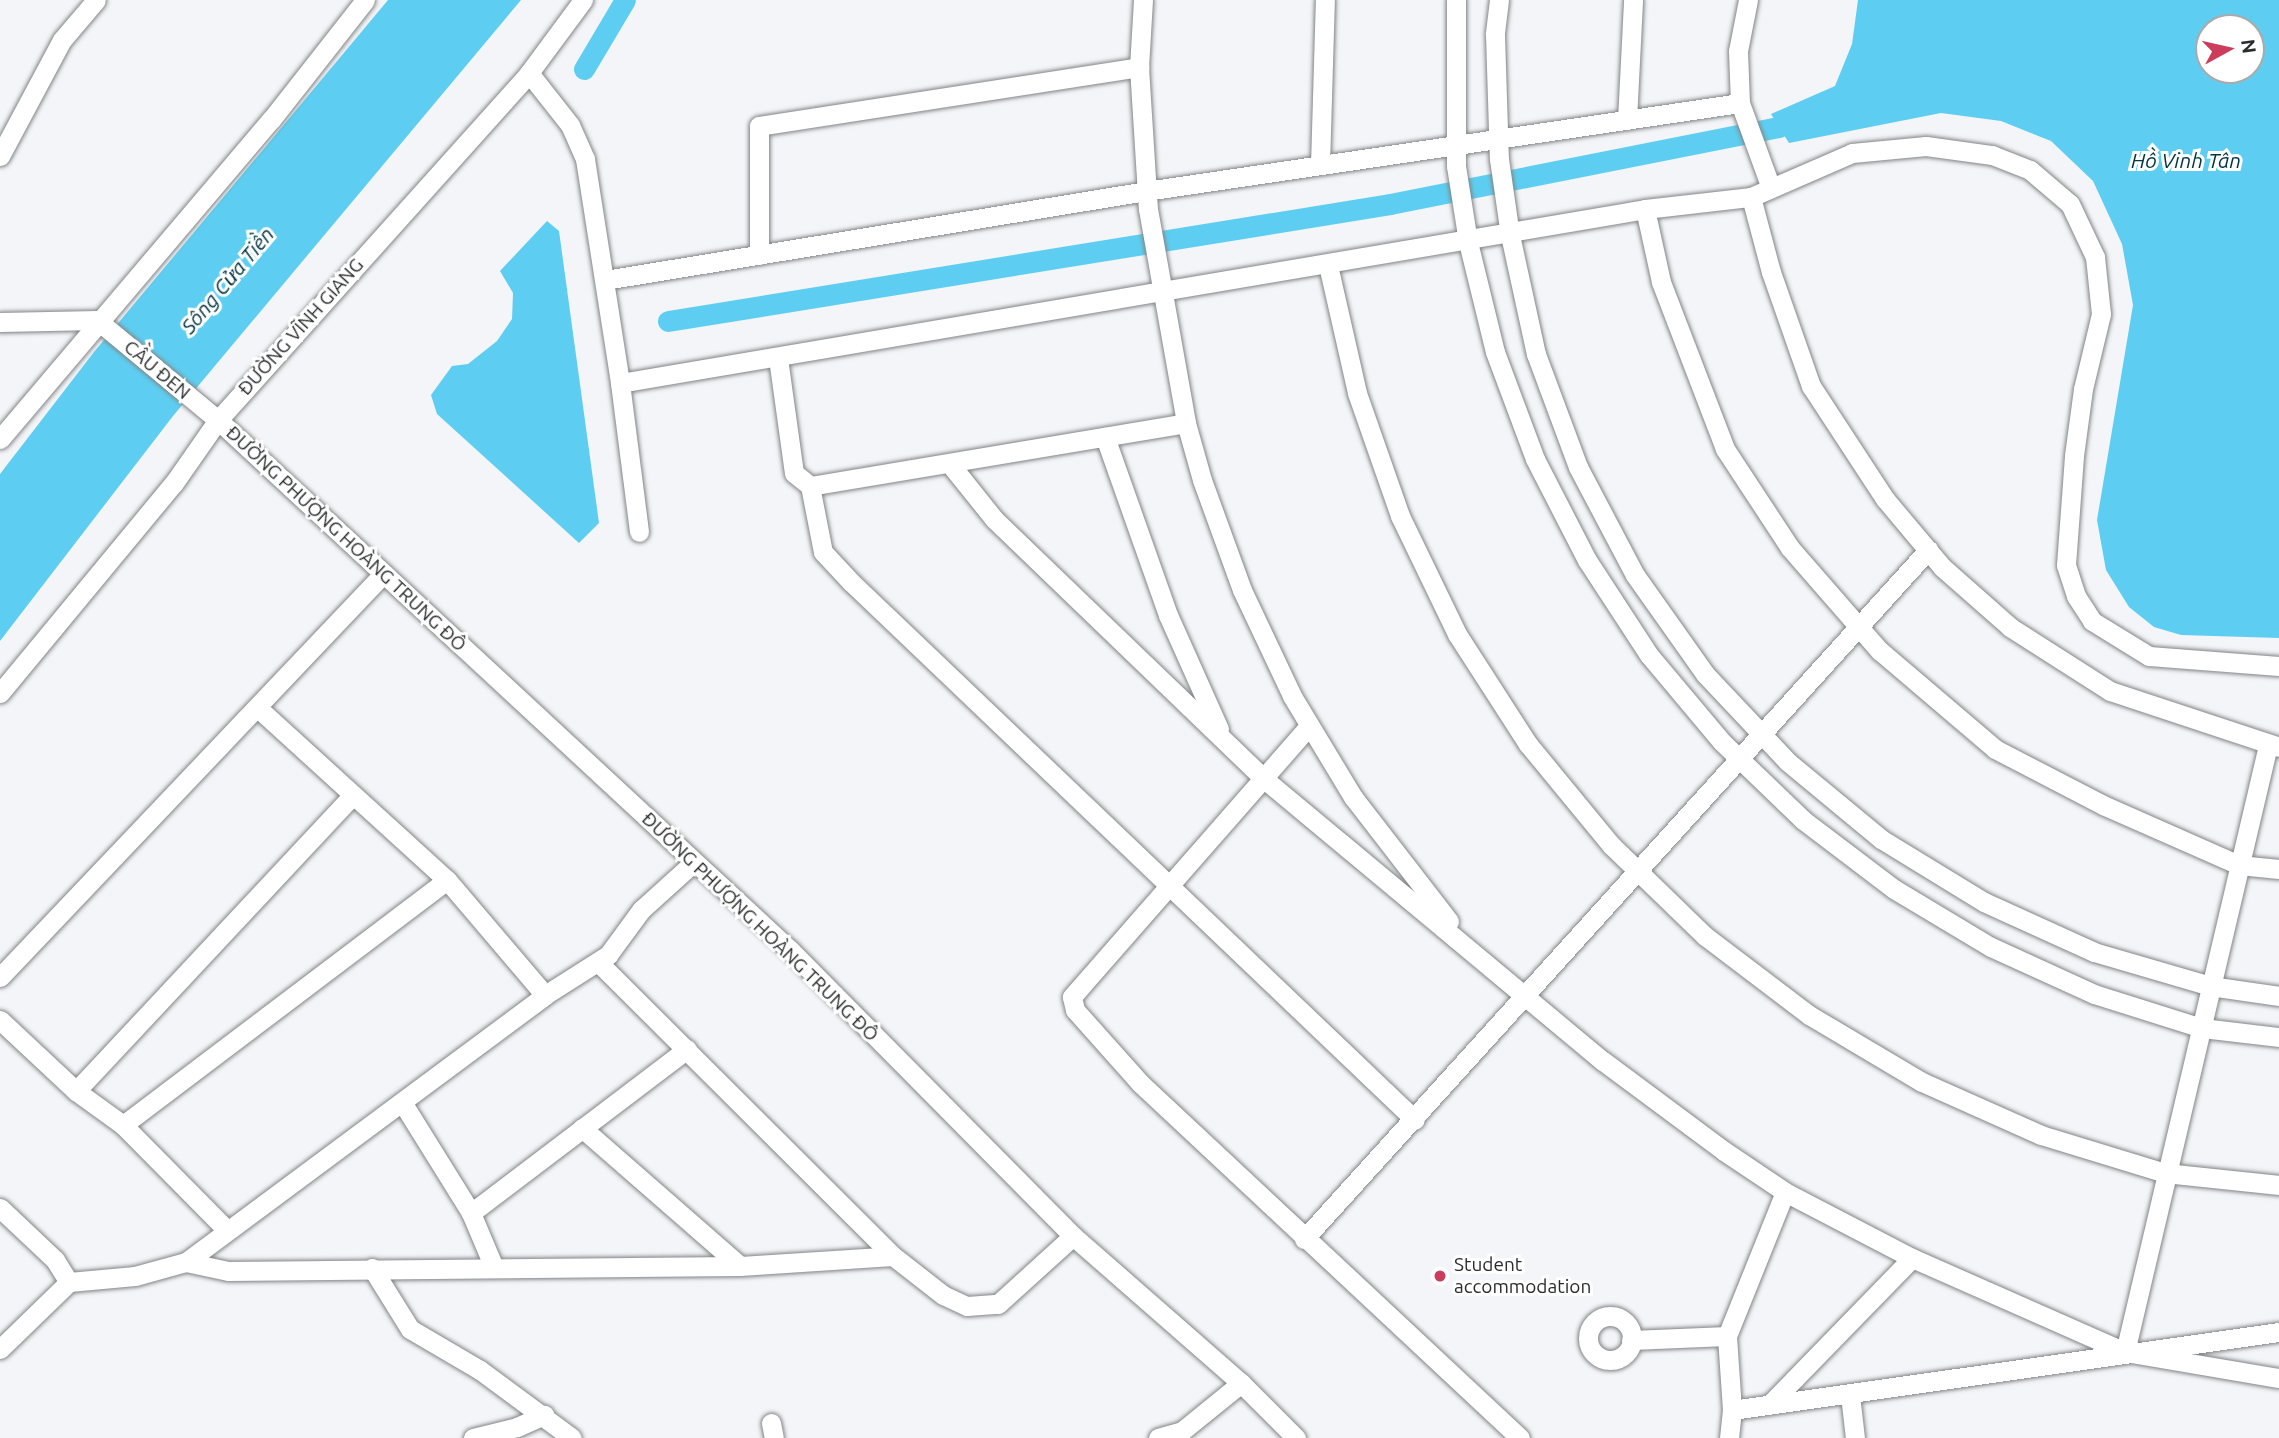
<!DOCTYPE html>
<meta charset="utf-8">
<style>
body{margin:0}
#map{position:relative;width:2279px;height:1438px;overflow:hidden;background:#f3f5f8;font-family:Ubuntu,sans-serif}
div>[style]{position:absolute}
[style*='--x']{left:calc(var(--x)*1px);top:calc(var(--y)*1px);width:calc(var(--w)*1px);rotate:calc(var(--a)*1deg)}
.water>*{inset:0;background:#5dcef1}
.canal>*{height:21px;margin:-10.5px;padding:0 10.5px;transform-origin:10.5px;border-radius:10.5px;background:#5dcef1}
.roads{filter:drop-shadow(0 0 2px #828486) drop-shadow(0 0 2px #828486)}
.minor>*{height:19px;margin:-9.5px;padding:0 9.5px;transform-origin:9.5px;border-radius:9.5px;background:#fff}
.minor>.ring{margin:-9.5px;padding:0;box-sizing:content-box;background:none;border:19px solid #fff;border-radius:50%}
.dots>*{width:19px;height:19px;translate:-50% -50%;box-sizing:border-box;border:4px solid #fff;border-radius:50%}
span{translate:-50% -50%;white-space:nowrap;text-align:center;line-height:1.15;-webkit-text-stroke:6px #fff;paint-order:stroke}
.street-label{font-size:19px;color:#2a2b2c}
.poi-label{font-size:19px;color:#2a2b2c}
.left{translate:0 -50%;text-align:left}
.water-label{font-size:21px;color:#003543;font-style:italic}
.north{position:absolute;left:2195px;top:14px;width:70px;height:70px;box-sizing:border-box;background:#fff;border:2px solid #aaaaab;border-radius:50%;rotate:82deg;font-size:19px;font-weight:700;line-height:28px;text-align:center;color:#2a2b2c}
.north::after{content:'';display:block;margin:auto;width:24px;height:32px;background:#cc3c5b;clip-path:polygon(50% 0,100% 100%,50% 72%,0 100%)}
</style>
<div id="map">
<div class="water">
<i style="clip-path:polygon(388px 0,521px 0,173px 416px,0 641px,0 474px,94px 352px)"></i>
<i style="clip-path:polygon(evenodd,1858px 0,2279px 0,2279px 638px,2181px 635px,2154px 627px,2129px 607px,2106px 570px,2097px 520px,2133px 305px,2122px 244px,2093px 181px,2051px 141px,2001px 121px,1941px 113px,1789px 143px,1771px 114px,1835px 86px,1852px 44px,1858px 0,2251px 28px,2251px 70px,2209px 70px,2209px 28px,2251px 28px)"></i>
<i style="clip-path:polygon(547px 221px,559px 231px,599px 523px,579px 543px,437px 414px,431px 395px,452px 366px,468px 364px,497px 341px,512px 319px,513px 293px,500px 271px)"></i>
</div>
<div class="canal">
<i style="--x:584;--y:69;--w:80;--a:-59.3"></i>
<i style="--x:668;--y:321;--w:731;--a:-9.2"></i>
<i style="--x:1390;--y:204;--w:397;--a:-11.2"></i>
</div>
<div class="roads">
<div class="minor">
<i style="--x:1143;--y:0;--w:67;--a:93.4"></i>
<i style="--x:1139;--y:67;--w:142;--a:86.4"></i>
<i style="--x:1148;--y:209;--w:217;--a:79.9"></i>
<i style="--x:1186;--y:423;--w:59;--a:74.3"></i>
<i style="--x:1202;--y:480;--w:117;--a:70"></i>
<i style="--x:1242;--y:590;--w:117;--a:64.7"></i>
<i style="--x:1292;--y:696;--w:118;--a:58.9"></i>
<i style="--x:1353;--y:797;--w:157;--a:52.3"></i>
<i style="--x:1456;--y:0;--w:166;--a:90"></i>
<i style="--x:1456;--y:166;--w:77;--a:81"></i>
<i style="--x:1468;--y:242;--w:113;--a:76.2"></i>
<i style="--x:1495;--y:352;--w:114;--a:69.5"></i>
<i style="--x:1535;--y:459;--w:114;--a:62.8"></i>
<i style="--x:1587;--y:560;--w:113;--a:56.9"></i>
<i style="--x:1649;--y:655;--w:114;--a:50"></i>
<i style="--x:1722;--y:742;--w:112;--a:43.9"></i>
<i style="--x:1803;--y:820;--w:114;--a:37.2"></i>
<i style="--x:1894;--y:889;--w:113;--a:30.9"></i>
<i style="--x:1991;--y:947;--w:113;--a:24.5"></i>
<i style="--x:2094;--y:994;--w:113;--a:17.5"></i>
<i style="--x:2202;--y:1028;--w:78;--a:6.7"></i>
<i style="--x:1499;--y:0;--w:35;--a:97"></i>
<i style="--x:1495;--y:35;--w:124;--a:88.2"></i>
<i style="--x:1499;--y:159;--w:77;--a:81.8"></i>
<i style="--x:1510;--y:235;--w:122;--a:77.7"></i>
<i style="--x:1536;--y:354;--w:121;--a:69.6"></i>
<i style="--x:1578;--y:467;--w:122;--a:62.2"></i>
<i style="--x:1635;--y:575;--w:121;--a:54.7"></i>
<i style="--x:1705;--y:674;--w:121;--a:46.7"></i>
<i style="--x:1788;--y:762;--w:121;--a:39.6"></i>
<i style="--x:1881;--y:839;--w:121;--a:31.5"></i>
<i style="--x:1984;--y:902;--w:121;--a:24.4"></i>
<i style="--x:2094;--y:952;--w:121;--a:16.3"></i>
<i style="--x:2210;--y:986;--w:70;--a:8.2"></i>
<i style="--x:1748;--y:0;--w:52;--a:101.1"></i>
<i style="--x:1738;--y:51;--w:52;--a:87.8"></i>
<i style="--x:1740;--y:103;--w:90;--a:70"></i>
<i style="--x:529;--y:73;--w:66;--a:51.7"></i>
<i style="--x:570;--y:125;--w:37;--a:66"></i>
<i style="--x:585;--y:159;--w:227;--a:81.1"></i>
<i style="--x:620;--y:383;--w:1040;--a:-9.63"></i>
<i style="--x:1645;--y:209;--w:107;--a:-6.5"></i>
<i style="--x:1751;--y:197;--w:78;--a:75.1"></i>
<i style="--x:1771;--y:272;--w:121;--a:70.7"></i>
<i style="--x:1811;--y:386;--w:135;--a:56.8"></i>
<i style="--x:1885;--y:499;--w:89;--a:50"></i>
<i style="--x:1942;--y:567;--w:91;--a:41.4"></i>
<i style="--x:2010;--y:627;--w:119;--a:32.6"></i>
<i style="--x:2110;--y:691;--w:178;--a:18.3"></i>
<i style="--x:1627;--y:120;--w:120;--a:-87.1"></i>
<i style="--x:0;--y:156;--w:132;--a:-61.9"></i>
<i style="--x:62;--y:40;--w:52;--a:-49.6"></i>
<i style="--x:1320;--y:165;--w:165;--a:-88.3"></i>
<i style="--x:1751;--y:197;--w:110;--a:-23.5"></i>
<i style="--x:1852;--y:153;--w:74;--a:-5.4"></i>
<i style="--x:1926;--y:146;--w:67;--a:7.8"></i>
<i style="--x:1992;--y:155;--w:41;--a:21.5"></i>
<i style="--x:2030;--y:170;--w:52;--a:40.4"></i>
<i style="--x:2070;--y:204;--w:59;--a:64.7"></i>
<i style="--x:2095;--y:257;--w:57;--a:84"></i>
<i style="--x:2101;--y:314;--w:77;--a:103.5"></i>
<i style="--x:2083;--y:389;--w:68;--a:97.7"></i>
<i style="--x:2074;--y:456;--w:109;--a:94.2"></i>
<i style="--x:2066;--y:565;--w:33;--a:72"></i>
<i style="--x:2076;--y:596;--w:30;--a:57"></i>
<i style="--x:2092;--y:621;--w:67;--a:31.6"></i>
<i style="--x:2149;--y:656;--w:130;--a:4.4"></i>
<i style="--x:1645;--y:209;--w:75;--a:77.6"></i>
<i style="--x:1661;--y:282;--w:179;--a:69"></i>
<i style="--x:1725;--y:449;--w:118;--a:56.7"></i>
<i style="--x:1790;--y:548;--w:137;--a:48.9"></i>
<i style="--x:1880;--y:651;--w:151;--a:40.4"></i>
<i style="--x:1995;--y:749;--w:122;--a:27.4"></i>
<i style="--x:2103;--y:805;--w:149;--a:23.8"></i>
<i style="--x:2239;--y:865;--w:40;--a:5.7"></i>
<i style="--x:759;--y:255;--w:129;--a:-90"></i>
<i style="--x:759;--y:126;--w:385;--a:-8.8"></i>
<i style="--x:1328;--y:265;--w:131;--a:77.2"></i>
<i style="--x:1357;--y:393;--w:130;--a:70.7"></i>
<i style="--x:1400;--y:516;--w:131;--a:64.2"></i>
<i style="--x:1457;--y:634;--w:131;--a:57.2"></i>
<i style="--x:1528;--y:744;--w:131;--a:50.6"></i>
<i style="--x:1611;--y:845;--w:131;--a:44.1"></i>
<i style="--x:1705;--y:936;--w:131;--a:37.2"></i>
<i style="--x:1809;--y:1015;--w:131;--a:30.7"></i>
<i style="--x:1922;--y:1082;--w:130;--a:24"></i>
<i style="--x:2041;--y:1135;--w:130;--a:17"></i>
<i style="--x:2165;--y:1173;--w:115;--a:6"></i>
<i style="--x:605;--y:280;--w:548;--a:-9.34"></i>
<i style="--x:1146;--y:191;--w:600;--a:-8.43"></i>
<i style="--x:0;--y:322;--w:97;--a:-1.2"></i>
<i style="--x:97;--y:320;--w:157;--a:39.6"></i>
<i style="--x:218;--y:420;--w:780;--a:42.82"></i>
<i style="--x:790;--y:950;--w:402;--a:45.3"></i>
<i style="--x:1073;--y:1236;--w:223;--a:41.2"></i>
<i style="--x:1241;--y:1383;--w:78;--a:45"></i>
<i style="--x:778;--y:358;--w:116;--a:82.1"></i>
<i style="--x:794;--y:473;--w:21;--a:39"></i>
<i style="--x:810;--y:486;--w:381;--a:-9.5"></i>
<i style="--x:620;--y:383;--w:150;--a:82.7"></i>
<i style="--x:1105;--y:437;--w:189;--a:70.5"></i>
<i style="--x:1168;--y:615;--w:125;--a:65.9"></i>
<i style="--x:0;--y:439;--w:419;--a:-49.7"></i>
<i style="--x:271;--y:120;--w:152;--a:-51.9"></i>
<i style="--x:950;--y:464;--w:70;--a:51.3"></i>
<i style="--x:994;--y:519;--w:373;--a:43.9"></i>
<i style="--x:1263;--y:778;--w:442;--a:39.8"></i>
<i style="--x:1603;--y:1061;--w:151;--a:36.6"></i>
<i style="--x:1724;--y:1151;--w:73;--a:33.9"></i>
<i style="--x:1785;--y:1192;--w:143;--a:27.5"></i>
<i style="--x:1912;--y:1258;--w:233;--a:23.8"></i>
<i style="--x:2125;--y:1352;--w:156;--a:9.6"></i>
<i style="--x:810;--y:486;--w:67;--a:78.9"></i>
<i style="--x:823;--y:552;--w:41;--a:47"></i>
<i style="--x:851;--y:582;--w:779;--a:43.65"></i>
<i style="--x:0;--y:693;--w:273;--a:-50.4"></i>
<i style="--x:174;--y:483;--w:77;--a:-55.1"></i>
<i style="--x:218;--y:420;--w:466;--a:-48.1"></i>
<i style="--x:529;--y:73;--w:91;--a:-53.5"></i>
<i style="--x:259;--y:709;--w:254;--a:42.3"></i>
<i style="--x:447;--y:880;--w:151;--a:49.6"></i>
<i style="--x:1309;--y:726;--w:360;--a:131.2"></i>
<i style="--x:1072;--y:997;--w:13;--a:77"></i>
<i style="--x:1075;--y:1010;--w:98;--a:48.3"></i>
<i style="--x:1140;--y:1083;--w:520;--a:43.05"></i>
<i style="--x:598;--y:962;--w:416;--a:44.9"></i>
<i style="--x:893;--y:1256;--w:63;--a:38"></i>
<i style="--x:943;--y:1295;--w:26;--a:25"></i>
<i style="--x:967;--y:1306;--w:31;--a:-4"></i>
<i style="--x:998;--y:1304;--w:101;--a:-42.2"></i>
<i style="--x:0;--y:977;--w:557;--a:-46.45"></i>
<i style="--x:0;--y:1020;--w:104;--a:43.1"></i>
<i style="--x:76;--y:1091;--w:58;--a:35.9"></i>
<i style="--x:123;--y:1125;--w:148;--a:45.3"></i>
<i style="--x:76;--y:1091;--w:405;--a:-46.9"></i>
<i style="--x:402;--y:1102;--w:131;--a:58.1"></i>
<i style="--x:471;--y:1213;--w:56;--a:67.1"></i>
<i style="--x:123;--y:1125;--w:406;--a:-37.1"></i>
<i style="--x:582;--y:1128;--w:210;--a:41.1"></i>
<i style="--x:0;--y:1208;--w:76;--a:43.4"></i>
<i style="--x:55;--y:1260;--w:26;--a:58"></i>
<i style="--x:471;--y:1213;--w:271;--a:-37.2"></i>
<i style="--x:1304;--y:1239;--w:930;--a:-47.83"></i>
<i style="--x:186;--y:1262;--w:43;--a:12.1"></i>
<i style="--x:228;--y:1271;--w:512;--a:-0.56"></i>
<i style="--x:740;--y:1266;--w:153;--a:-3.7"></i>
<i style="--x:372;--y:1268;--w:72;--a:58.1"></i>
<i style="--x:410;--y:1329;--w:81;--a:30.4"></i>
<i style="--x:480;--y:1370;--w:114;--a:36.5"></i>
<i style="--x:69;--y:1282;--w:66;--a:-5.2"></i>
<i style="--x:135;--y:1276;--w:53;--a:-15.4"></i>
<i style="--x:186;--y:1262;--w:447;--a:-36.6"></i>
<i style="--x:545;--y:995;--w:75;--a:-32.4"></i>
<i style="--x:608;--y:955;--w:56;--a:-53.7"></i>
<i style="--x:641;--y:910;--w:70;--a:-42.1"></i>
<i class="ring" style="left:1588px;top:1316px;width:25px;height:25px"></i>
<i style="--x:1631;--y:1340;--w:96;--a:-2.4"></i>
<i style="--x:0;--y:1349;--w:96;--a:-44.2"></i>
<i style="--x:2125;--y:1352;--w:624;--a:-76.74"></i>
<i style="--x:1850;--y:1395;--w:43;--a:83.4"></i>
<i style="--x:1769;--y:1405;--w:205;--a:-45.8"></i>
<i style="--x:1732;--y:1410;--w:553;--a:-8.12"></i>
<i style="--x:771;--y:1423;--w:15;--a:79"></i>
<i style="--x:473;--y:1438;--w:45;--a:-14"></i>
<i style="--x:517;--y:1427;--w:30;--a:-24"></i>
<i style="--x:1158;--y:1438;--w:25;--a:-16"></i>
<i style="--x:1182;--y:1431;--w:76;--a:-39.1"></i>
<i style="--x:1729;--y:1438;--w:28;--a:-84"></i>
<i style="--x:1732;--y:1410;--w:74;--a:-93.9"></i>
<i style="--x:1727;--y:1336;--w:155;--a:-68.1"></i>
</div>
</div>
<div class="dots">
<i style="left:1440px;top:1276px;background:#cc3c5b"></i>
</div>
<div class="street-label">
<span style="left:301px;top:327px;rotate:-48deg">ĐƯỜNG VĨNH GIANG</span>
<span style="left:157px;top:370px;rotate:40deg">CẦU ĐEN</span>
<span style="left:346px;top:539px;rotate:43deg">ĐƯỜNG PHƯỢNG HOÀNG TRUNG ĐÔ</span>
<span style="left:760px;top:927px;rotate:44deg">ĐƯỜNG PHƯỢNG HOÀNG TRUNG ĐÔ</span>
</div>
<div class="poi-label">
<span class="left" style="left:1454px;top:1276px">Student<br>accommodation</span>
</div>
<div class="water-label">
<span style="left:2186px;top:160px">Hồ Vinh Tân</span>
<span style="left:227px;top:280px;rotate:-50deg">Sông Cửa Tiền</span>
</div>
<div class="north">N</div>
</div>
